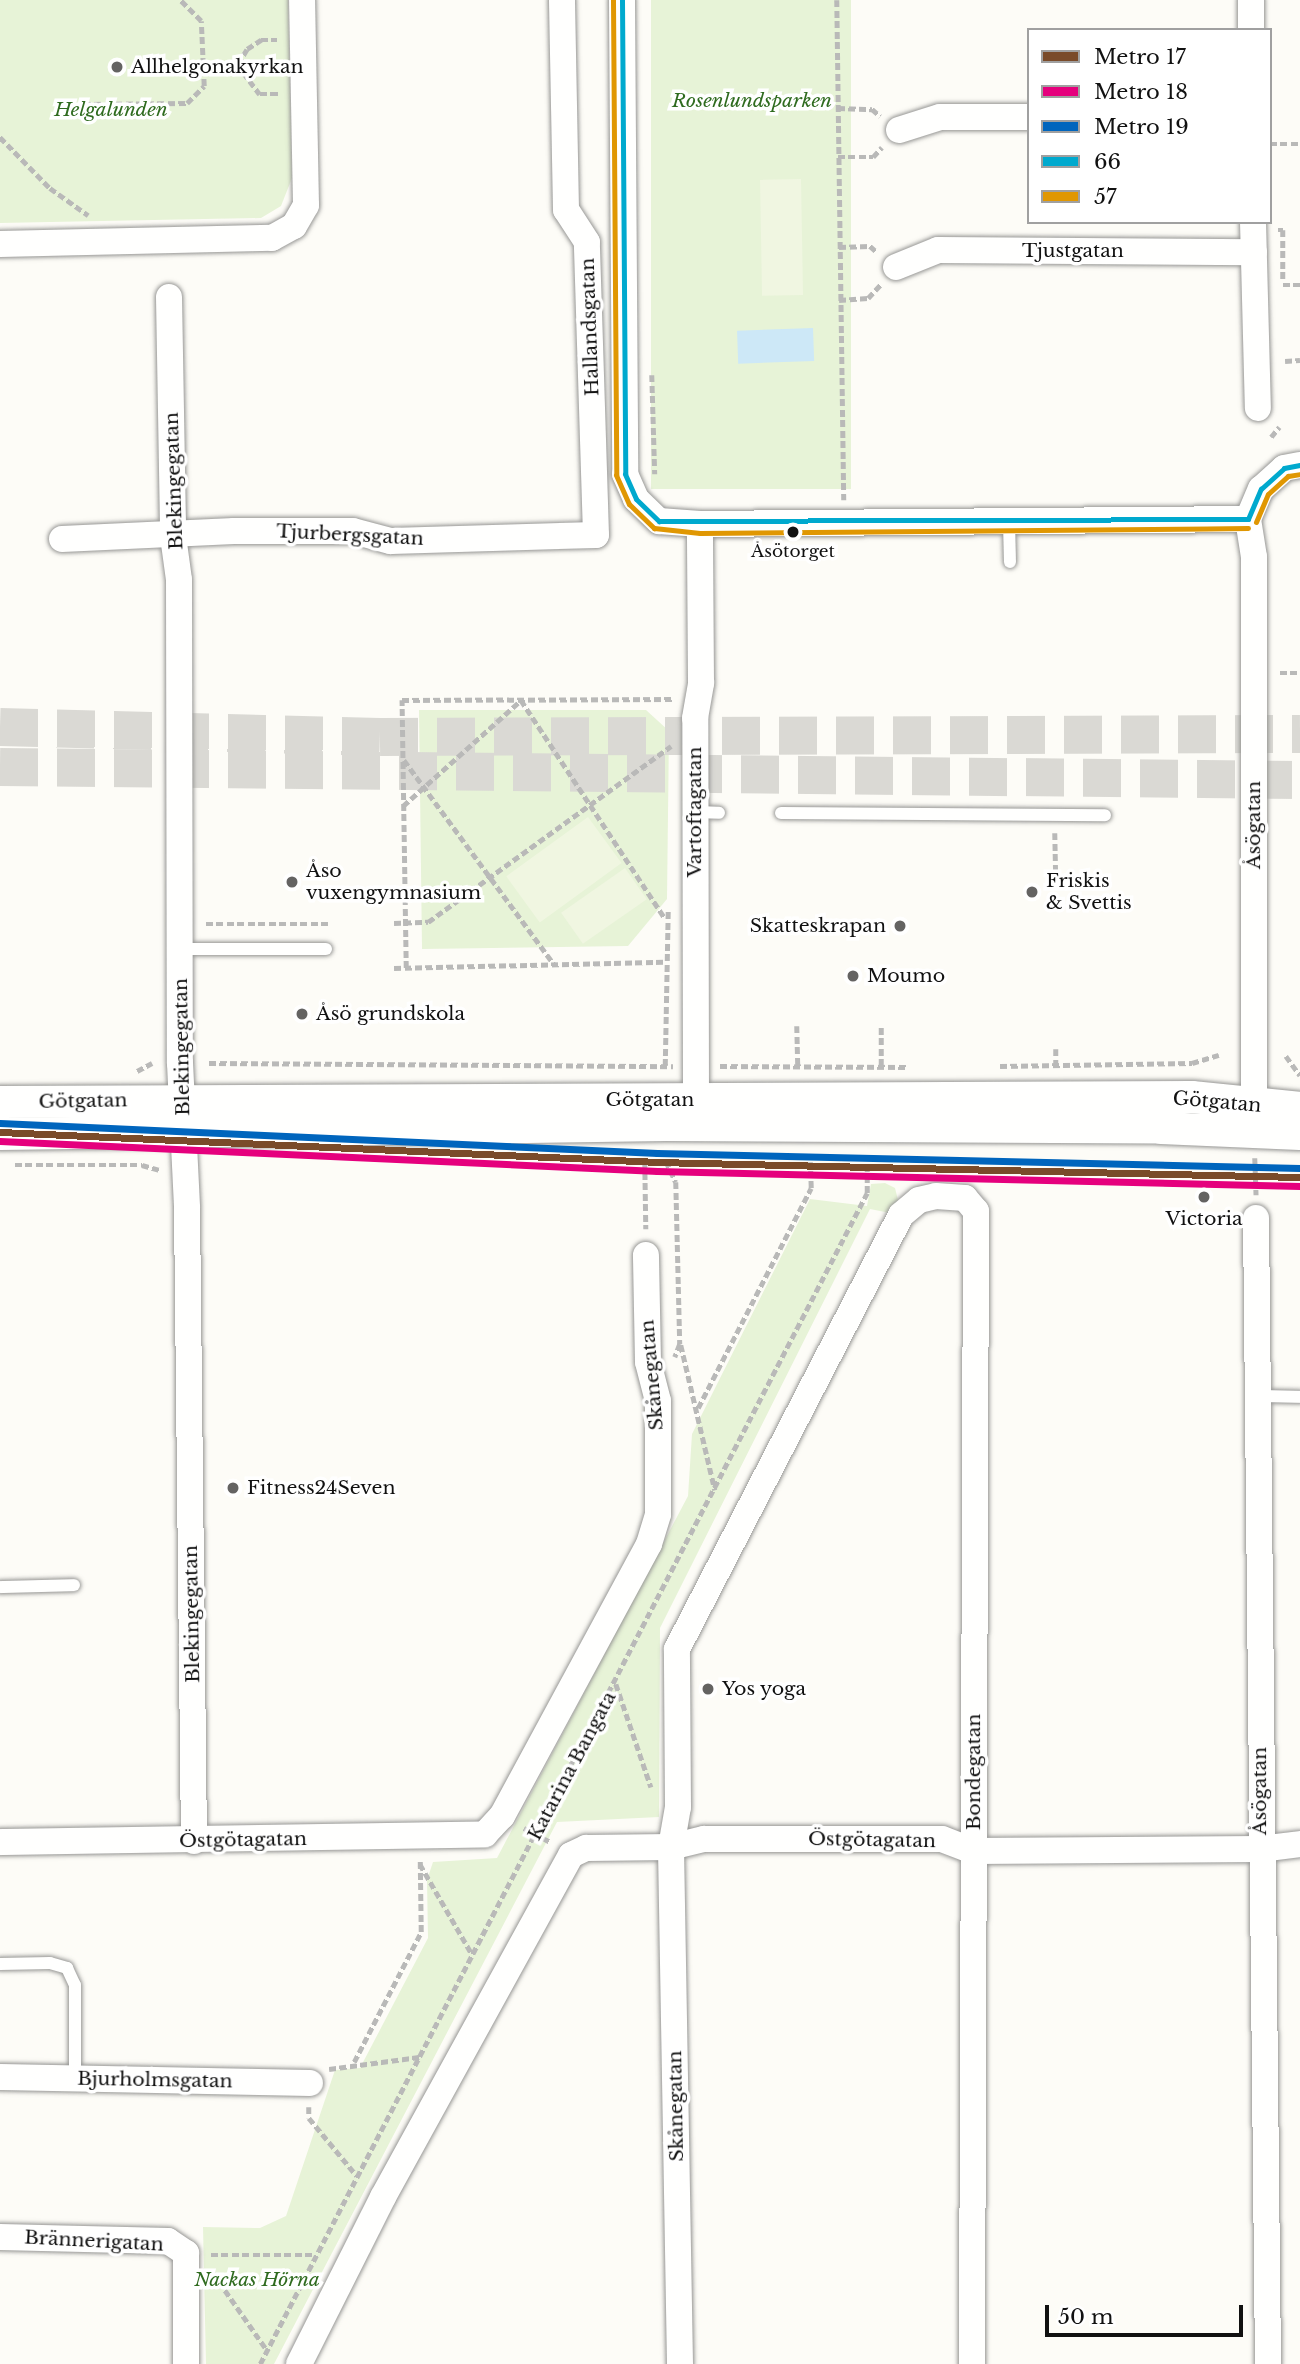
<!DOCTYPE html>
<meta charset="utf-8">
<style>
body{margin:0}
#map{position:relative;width:1300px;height:2364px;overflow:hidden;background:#fdfcf7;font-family:"Libre Baskerville",serif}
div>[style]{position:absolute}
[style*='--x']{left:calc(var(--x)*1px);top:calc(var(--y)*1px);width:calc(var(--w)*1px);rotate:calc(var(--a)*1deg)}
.green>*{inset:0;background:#e7f3d7;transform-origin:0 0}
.pitch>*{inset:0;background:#f0f6e1;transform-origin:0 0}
.water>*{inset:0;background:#cde8f7;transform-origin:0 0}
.trunk-tunnel>*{height:38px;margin-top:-19px;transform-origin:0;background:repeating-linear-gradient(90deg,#dad9d4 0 38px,transparent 0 57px)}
.path>*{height:4.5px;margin-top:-2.25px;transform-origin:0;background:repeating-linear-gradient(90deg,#b9b9b8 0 7px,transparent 0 10.5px)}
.roads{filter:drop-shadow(0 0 2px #979795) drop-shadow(0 0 2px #979795)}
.service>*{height:12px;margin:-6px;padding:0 6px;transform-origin:6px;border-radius:6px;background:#fffffe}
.minor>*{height:26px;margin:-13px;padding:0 13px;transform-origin:13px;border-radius:13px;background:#fffffe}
.tertiary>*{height:32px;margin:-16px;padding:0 16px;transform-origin:16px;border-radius:16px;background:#fffffe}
.bus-1>*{height:5px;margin:-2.5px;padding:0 2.5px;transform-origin:2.5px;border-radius:2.5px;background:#00a9ce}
.bus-2>*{height:5px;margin:-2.5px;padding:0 2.5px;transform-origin:2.5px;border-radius:2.5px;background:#e09702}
.metro-1>*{height:7px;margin:-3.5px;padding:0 3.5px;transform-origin:3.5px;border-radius:3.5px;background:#7a4b2a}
.metro-2>*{height:7px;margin:-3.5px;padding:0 3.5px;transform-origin:3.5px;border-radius:3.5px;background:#e5007d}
.metro-3>*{height:7px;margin:-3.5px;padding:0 3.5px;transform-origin:3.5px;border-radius:3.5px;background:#0065bd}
.dots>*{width:19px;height:19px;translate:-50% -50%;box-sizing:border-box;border:4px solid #fff;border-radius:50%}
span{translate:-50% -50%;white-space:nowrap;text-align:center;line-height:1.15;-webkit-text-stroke:7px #fff;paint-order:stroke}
.bus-label{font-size:17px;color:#111}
.poi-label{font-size:19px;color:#111}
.left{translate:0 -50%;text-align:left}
.right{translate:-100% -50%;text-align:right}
.park-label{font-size:19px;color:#2f6b1f;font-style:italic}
.street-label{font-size:19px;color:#111}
.legend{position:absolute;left:1027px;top:28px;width:245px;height:196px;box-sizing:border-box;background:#fff;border:2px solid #a0a0a0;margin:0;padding:9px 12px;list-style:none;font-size:21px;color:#111}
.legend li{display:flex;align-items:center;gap:14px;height:35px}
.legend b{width:35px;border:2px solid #a0a0a0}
.scale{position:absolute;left:1045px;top:2305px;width:198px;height:32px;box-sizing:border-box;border:4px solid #111;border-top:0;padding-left:9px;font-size:21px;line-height:24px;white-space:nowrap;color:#111;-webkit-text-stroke:5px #fff;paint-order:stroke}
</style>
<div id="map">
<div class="green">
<i style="clip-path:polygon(0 0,288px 0,292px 178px,281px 206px,261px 218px,0 223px)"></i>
<i style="left:651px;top:0;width:200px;height:489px"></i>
<i style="clip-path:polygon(419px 710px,646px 710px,669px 731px,667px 899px,628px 946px,422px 949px)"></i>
<i style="clip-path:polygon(885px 1183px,895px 1188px,898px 1200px,890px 1213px,870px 1209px,660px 1628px,659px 1817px,557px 1822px,274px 2364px,206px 2364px,203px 2227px,260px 2228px,286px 2216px,335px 2070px,360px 2068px,428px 1938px,427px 1880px,433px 1862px,497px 1858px,688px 1496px,692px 1434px,810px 1199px,867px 1206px,871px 1184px)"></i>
</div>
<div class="pitch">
<i style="left:801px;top:179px;width:116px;height:41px;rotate:89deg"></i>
<i style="left:588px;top:817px;width:57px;height:101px;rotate:54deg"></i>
<i style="left:625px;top:868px;width:38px;height:78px;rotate:55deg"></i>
</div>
<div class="water">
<i style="left:813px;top:328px;width:33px;height:76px;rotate:88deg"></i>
</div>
<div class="trunk-tunnel">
<i style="--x:0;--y:727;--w:380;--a:1.5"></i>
<i style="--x:380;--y:737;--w:920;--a:-0.19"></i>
<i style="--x:0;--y:767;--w:1300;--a:0.57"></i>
</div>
<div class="path">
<i style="--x:837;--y:0;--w:500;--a:89.2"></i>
<i style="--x:205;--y:64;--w:33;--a:0"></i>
<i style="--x:238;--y:64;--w:17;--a:-59"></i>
<i style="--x:247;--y:49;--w:17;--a:-33"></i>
<i style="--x:261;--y:40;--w:16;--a:0"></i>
<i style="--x:237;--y:64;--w:38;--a:53"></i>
<i style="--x:260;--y:94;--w:20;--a:0"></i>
<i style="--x:84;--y:104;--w:103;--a:-0.6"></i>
<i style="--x:187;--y:103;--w:24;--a:-45"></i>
<i style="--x:204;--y:86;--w:65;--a:-92.6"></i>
<i style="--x:201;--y:21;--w:30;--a:-135"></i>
<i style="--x:838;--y:108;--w:34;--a:2"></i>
<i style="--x:872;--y:109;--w:11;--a:41"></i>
<i style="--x:0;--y:137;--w:71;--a:45.6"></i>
<i style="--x:50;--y:188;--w:47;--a:35.4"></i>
<i style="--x:1270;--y:144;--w:30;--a:0"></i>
<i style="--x:838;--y:157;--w:35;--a:0"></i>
<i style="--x:873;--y:157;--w:13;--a:-48"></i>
<i style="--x:1278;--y:230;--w:5;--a:0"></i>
<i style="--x:1283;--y:230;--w:50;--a:90"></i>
<i style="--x:839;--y:247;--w:31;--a:-2"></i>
<i style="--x:870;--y:246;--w:9;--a:41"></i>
<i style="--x:1283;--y:285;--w:17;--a:0"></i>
<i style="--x:839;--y:300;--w:29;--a:-4"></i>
<i style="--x:868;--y:298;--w:19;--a:-47"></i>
<i style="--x:1285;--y:361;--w:15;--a:-4"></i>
<i style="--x:652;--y:375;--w:99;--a:88.3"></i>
<i style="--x:1271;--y:437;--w:13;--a:-51"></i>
<i style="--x:1280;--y:673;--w:20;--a:0"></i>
<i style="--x:404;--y:760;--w:253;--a:53.7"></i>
<i style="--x:403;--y:806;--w:159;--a:-41.9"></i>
<i style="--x:521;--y:700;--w:260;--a:56.6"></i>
<i style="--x:1055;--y:833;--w:46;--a:88.8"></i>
<i style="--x:394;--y:923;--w:34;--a:-2"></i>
<i style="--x:428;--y:922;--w:300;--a:-35.9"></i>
<i style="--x:206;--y:924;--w:125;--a:0"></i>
<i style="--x:394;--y:968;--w:270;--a:-1.3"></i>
<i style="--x:406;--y:968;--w:268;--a:-90.9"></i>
<i style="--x:402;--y:700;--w:272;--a:-0.2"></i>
<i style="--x:797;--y:1026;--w:41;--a:88.6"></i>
<i style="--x:1056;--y:1049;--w:16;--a:90"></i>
<i style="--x:1286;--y:1056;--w:24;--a:54"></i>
<i style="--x:209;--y:1063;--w:464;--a:0.4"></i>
<i style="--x:665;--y:1066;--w:156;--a:-88.9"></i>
<i style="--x:720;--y:1066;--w:187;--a:0.3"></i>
<i style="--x:881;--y:1066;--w:41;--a:-90"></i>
<i style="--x:1000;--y:1066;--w:192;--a:-0.9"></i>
<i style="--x:1192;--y:1063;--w:28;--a:-17"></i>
<i style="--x:137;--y:1071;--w:17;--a:-28"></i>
<i style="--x:1255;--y:1158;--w:37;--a:88"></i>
<i style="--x:666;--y:1161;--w:23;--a:65"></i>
<i style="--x:676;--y:1182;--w:162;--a:88.6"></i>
<i style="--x:680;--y:1344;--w:14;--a:111"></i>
<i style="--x:645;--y:1162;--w:67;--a:89.1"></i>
<i style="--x:15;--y:1165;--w:127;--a:0"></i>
<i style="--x:142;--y:1165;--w:18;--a:16"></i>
<i style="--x:681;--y:1345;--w:149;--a:76.8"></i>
<i style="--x:698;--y:1408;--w:247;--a:-62.8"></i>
<i style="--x:811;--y:1188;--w:26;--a:-92"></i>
<i style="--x:616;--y:1684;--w:109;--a:71.2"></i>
<i style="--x:524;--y:1828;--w:30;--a:28"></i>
<i style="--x:420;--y:1864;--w:104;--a:60"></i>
<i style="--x:354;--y:2062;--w:146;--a:-62.7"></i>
<i style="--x:421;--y:1932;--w:73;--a:-90.8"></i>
<i style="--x:329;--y:2069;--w:91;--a:-7.6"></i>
<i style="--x:309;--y:2107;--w:11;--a:90"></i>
<i style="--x:309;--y:2118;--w:75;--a:50.4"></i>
<i style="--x:211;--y:2255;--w:105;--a:0"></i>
<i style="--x:213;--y:2273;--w:94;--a:55"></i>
<i style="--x:260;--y:2364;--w:1319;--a:-62.6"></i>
<i style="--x:867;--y:1193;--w:31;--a:-90"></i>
</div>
<div class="roads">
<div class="service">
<i style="--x:1009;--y:522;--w:40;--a:88.6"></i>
<i style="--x:695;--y:812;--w:24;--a:2"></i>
<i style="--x:781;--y:813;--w:324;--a:0.4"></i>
<i style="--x:180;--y:949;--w:146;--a:0"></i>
<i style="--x:1257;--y:1396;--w:43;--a:1.3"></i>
<i style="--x:0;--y:1587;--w:74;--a:-1.5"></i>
<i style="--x:0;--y:1964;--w:50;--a:-1.1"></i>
<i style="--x:50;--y:1963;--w:18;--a:16"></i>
<i style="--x:67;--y:1968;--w:19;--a:65"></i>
<i style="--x:75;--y:1985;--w:94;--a:90"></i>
</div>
<div class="minor">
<i style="--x:622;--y:0;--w:474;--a:89.6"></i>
<i style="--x:625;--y:474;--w:27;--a:66"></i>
<i style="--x:636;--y:499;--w:32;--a:44"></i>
<i style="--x:659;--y:521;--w:41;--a:4.2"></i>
<i style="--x:700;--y:524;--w:548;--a:-0.52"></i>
<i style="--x:1251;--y:30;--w:30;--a:-90"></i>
<i style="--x:899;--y:130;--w:43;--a:-17.6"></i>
<i style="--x:940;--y:117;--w:89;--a:0"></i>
<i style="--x:1253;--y:222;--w:186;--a:88.5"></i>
<i style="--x:0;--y:244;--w:272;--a:-1.3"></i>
<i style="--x:272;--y:238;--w:25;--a:-29"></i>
<i style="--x:294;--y:226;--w:24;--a:-60"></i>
<i style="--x:306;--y:205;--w:205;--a:-91.1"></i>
<i style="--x:896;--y:267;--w:45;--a:-22"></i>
<i style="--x:938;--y:250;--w:316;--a:0.4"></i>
<i style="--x:169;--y:297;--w:239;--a:89"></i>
<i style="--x:173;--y:536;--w:44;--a:82.2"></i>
<i style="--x:179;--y:580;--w:483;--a:89.9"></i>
<i style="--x:180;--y:1063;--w:145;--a:87.2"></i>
<i style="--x:187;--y:1208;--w:633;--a:89.37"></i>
<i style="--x:62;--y:539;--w:172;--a:-2.7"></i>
<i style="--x:234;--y:531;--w:119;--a:0"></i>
<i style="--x:353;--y:531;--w:39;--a:15"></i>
<i style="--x:391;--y:541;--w:205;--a:-1.7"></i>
<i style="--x:596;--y:535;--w:293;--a:-91.8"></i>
<i style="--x:587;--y:242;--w:38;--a:-123"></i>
<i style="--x:566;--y:210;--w:210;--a:-91.1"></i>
<i style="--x:696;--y:1100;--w:382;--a:-90.1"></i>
<i style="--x:695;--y:718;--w:36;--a:-80"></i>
<i style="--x:701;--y:683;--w:159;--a:-90.4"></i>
<i style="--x:1254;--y:1124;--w:567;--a:-90"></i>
<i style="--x:1254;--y:557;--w:38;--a:-99"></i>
<i style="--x:1248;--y:519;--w:33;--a:-67"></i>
<i style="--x:1261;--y:489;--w:31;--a:-42"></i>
<i style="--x:1284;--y:468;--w:16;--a:-11"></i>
<i style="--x:1256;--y:1218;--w:1146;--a:89.4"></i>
<i style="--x:0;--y:1842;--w:485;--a:-0.9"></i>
<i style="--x:485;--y:1834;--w:25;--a:-47"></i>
<i style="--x:502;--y:1816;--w:309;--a:-61.6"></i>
<i style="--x:649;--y:1544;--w:31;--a:-73"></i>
<i style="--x:658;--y:1514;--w:113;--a:-90"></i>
<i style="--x:658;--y:1401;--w:40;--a:-104.4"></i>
<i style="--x:648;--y:1362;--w:107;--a:-91.1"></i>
<i style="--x:0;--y:2077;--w:310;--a:1.1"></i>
<i style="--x:0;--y:2237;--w:168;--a:1.4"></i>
<i style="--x:168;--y:2241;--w:22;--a:34"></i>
<i style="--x:186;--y:2253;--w:111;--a:90"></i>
<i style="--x:299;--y:2364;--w:187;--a:-63.3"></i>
<i style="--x:383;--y:2197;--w:390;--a:-61.2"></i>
<i style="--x:571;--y:1855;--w:17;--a:-25"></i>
<i style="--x:586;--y:1848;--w:85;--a:-0.7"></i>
<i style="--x:671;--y:1847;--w:34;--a:-14"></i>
<i style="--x:704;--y:1839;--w:238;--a:0"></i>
<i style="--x:942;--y:1839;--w:33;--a:21"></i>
<i style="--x:973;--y:1851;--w:287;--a:-0.4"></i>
<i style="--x:1260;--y:1849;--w:40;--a:-7.1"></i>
<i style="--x:680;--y:2364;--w:517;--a:-91"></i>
<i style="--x:671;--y:1847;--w:41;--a:-80.1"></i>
<i style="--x:678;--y:1807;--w:158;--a:-90.4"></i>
<i style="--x:677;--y:1649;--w:488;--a:-62.7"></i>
<i style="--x:901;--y:1215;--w:23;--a:-40"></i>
<i style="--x:919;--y:1200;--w:17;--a:-13"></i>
<i style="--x:936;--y:1196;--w:29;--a:4"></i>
<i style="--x:965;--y:1198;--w:17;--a:50"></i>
<i style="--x:976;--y:1211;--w:1153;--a:90.2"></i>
</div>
<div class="tertiary">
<i style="--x:0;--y:1102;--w:1192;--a:-0.24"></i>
<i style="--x:1192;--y:1097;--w:109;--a:5.8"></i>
<i style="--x:0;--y:1134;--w:666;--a:-0.77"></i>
<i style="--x:666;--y:1125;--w:495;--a:0.3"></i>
<i style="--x:1161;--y:1128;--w:139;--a:2.5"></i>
</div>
</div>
<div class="bus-1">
<i style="--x:622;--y:0;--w:474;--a:89.6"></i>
<i style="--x:625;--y:474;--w:27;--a:66"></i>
<i style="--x:636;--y:499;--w:32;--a:44"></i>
<i style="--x:659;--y:521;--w:589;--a:-0.19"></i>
<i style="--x:1248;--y:519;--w:33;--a:-67"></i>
<i style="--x:1261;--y:489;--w:31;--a:-42"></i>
<i style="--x:1284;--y:468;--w:16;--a:-11"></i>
</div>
<div class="bus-2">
<i style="--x:613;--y:0;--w:475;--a:89.6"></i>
<i style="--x:616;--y:475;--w:32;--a:66"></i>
<i style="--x:629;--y:504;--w:35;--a:44"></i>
<i style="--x:654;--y:528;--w:46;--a:6.2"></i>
<i style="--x:700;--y:533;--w:548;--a:-0.52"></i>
<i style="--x:1256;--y:522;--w:30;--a:-67"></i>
<i style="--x:1268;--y:494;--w:27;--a:-42"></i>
<i style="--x:1288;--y:476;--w:12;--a:-9"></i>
</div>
<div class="metro-1">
<i style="--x:0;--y:1132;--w:658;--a:2.61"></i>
<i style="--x:657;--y:1162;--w:643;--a:1.34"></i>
</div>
<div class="metro-2">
<i style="--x:0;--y:1141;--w:658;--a:2.61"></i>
<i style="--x:657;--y:1171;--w:643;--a:1.34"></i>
</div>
<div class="metro-3">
<i style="--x:0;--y:1123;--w:658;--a:2.61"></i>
<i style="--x:657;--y:1153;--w:643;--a:1.34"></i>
</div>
<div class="dots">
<i style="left:117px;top:67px;background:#646362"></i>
<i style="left:793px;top:532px;background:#111"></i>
<i style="left:292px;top:882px;background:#646362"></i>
<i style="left:1032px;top:892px;background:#646362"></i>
<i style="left:900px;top:926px;background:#646362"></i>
<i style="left:853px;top:976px;background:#646362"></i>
<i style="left:302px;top:1014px;background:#646362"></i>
<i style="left:1204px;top:1197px;background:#646362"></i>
<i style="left:233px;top:1488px;background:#646362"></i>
<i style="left:708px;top:1689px;background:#646362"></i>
</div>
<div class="bus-label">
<span style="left:793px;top:552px">Åsötorget</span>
</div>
<div class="poi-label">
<span class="left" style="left:131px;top:67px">Allhelgonakyrkan</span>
<span class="left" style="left:306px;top:882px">Åso<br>vuxengymnasium</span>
<span class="left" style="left:1046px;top:892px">Friskis<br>&amp; Svettis</span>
<span class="right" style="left:886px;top:926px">Skatteskrapan</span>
<span class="left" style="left:867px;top:976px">Moumo</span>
<span class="left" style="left:316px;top:1014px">Åsö grundskola</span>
<span style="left:1204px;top:1219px">Victoria</span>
<span class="left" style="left:247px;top:1488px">Fitness24Seven</span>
<span class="left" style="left:722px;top:1689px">Yos yoga</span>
</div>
<div class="park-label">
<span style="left:752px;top:101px">Rosenlundsparken</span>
<span style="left:111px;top:110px">Helgalunden</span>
<span style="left:257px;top:2280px">Nackas Hörna</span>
</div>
<div class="street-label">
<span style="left:1073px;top:251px">Tjustgatan</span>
<span style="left:590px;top:327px;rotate:-92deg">Hallandsgatan</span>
<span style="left:174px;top:481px;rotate:-92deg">Blekingegatan</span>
<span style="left:350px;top:535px;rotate:3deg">Tjurbergsgatan</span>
<span style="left:695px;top:812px;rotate:-90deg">Vartoftagatan</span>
<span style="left:1254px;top:825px;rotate:-90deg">Åsögatan</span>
<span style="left:182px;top:1047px;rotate:-91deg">Blekingegatan</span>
<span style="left:650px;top:1100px">Götgatan</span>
<span style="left:83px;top:1101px;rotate:-1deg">Götgatan</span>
<span style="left:1217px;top:1102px;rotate:5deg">Götgatan</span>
<span style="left:652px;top:1375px;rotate:-95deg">Skånegatan</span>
<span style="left:192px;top:1614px;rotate:-91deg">Blekingegatan</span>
<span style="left:572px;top:1766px;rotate:-62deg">Katarina Bangata</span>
<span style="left:974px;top:1772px;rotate:-90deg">Bondegatan</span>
<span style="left:1260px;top:1791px;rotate:-90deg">Åsögatan</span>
<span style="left:243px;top:1840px;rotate:-1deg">Östgötagatan</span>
<span style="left:872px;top:1840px;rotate:1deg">Östgötagatan</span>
<span style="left:155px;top:2080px;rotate:1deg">Bjurholmsgatan</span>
<span style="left:676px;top:2106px;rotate:-91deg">Skånegatan</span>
<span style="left:94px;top:2241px;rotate:3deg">Brännerigatan</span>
</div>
<ul class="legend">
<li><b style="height:9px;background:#7a4b2a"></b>Metro 17</li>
<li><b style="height:9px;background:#e5007d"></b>Metro 18</li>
<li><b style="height:9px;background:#0065bd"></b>Metro 19</li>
<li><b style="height:9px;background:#00a9ce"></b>66</li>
<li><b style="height:9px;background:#e09702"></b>57</li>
</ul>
<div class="scale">50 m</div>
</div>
